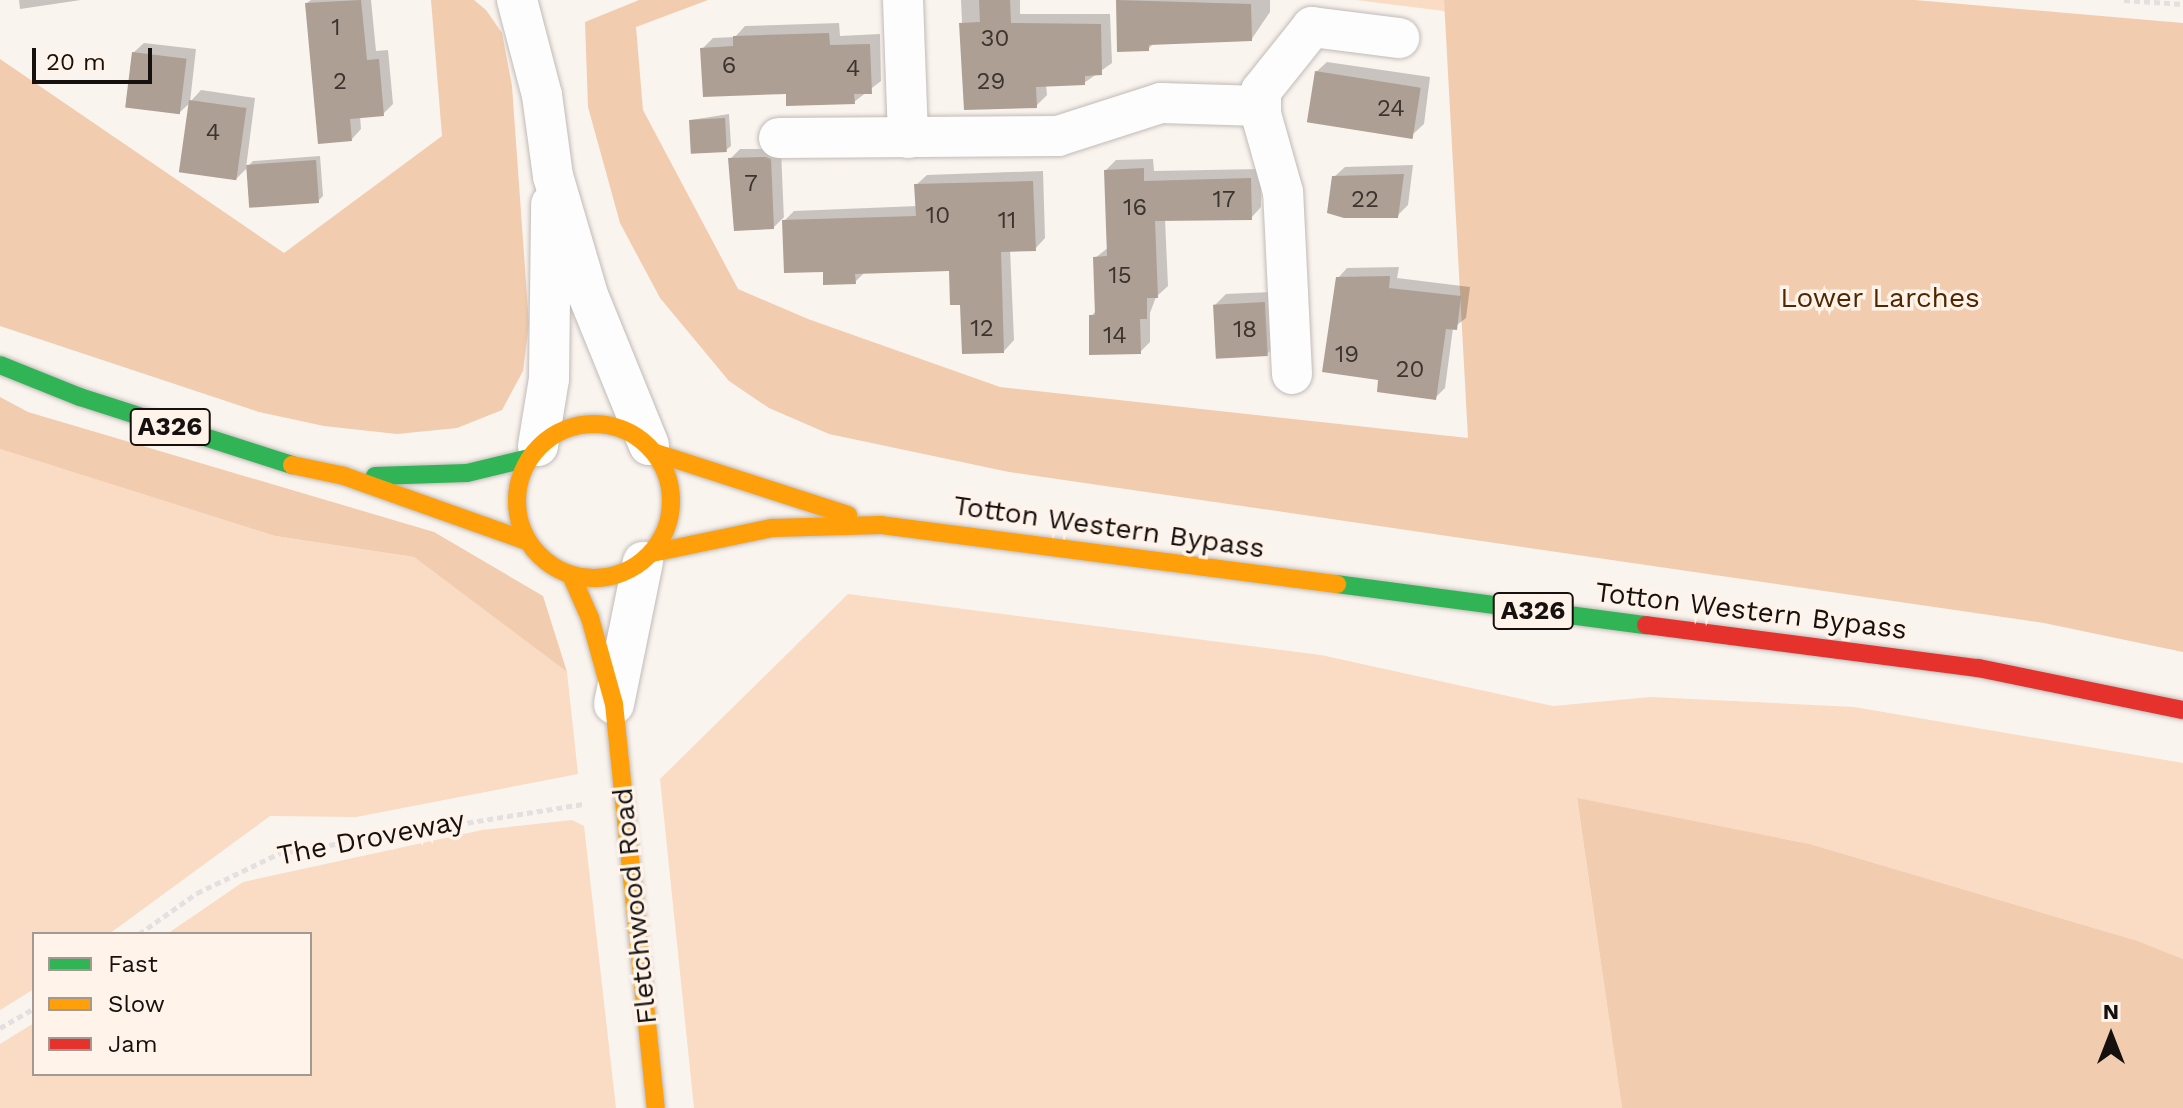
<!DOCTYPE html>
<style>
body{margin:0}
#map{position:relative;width:2183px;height:1108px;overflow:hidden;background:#faf4ef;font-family:"Work Sans",sans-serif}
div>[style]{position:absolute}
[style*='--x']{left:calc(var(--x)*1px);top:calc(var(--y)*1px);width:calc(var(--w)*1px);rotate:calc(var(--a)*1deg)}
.green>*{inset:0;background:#fadbc3}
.forest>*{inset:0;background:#f2ccae}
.shadow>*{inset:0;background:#0003}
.building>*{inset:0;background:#ad9f93;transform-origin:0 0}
.path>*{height:5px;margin-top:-2.5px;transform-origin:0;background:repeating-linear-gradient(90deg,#e3e0df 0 6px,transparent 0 10px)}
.roads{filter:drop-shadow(0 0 2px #c1bbb7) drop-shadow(0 0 2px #c1bbb7)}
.street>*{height:40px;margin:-20px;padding:0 20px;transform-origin:20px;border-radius:20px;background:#fefdfd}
.fast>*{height:18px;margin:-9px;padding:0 9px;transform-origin:9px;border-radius:9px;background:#30b455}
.slow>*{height:18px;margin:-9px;padding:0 9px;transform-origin:9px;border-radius:9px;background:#ff9f0a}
.slow>.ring{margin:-9px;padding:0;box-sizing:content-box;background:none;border:18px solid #ff9f0a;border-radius:50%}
.jam>*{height:18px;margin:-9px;padding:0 9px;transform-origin:9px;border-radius:9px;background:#e5322d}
span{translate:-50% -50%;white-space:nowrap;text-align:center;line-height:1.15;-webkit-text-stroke:7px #fff3ea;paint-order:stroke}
.number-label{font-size:24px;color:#3c342f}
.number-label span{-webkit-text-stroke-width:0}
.shield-label span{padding:2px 6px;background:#fff3ea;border:2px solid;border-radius:6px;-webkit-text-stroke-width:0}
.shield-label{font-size:26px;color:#16110e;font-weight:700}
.park-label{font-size:28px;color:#502700}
.street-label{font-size:28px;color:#16110e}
.legend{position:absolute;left:32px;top:932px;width:280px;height:144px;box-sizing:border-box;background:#fff3ea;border:2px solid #a29992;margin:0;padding:10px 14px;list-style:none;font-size:24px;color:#16110e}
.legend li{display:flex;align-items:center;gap:16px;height:40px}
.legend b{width:40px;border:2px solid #a29992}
.north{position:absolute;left:2071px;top:996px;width:80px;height:80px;-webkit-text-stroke:6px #fff3ea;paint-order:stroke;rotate:0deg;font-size:22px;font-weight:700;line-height:32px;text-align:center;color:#16110e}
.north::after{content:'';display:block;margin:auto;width:28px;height:36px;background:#16110e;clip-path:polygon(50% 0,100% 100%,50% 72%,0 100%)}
.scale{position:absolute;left:32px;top:48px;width:120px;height:36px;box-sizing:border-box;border:4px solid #16110e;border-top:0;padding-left:10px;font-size:24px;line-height:28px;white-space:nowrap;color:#16110e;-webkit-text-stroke:6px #fff3ea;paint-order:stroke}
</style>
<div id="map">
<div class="green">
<i style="clip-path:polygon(1356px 0,1444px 0,1445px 11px,1444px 11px)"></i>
<i style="clip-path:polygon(0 449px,275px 536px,414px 557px,567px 672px,578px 774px,356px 817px,270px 816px,109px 934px,34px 934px,34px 989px,0 1010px)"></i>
<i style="clip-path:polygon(848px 594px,1321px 655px,1553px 706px,1651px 697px,1854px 707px,2183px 763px,2183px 959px,2138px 941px,1810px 844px,1577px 799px,1622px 1108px,694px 1108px,660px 779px)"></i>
<i style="clip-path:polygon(572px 820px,584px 826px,616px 1108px,0 1108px,0 1044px,34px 1023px,34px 1074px,310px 1074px,310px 934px,167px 934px,243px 882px,482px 830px)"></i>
</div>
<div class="forest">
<i style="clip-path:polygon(431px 0,474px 0,486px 10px,502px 33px,512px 86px,529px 324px,523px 371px,502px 410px,457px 428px,397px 434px,324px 426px,259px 412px,0 326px,0 59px,284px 253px,442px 136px)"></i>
<i style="clip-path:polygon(639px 0,708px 0,636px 27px,643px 110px,738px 289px,808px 319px,1000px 387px,1468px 438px,1444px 0,1915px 0,2183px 23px,2183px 652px,2044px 623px,1009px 472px,829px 434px,769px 408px,729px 381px,660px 298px,620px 223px,588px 107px,585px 22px)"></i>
<i style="clip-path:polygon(0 397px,28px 412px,434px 532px,543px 596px,567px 672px,414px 557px,275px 536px,0 449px)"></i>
<i style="clip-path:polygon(1577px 798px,1810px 844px,2138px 941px,2183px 959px,2183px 1108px,1622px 1108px)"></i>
</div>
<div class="shadow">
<i style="clip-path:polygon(19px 0,81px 0,20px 9px)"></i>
<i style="clip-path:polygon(311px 0,371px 0,376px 51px,388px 50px,393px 104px,383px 114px,360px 116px,361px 129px,352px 139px,307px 3px)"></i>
<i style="clip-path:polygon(961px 0,1020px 0,1020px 14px,1110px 14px,1112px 63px,1084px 83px,1046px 84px,1047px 95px,1036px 106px,966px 108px)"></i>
<i style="clip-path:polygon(1118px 0,1270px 0,1270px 12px,1251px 40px,1154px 43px,1148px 49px,1119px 50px)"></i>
<i style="clip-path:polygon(839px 23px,840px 36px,880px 34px,881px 81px,854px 102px,788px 92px,702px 49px,713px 38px,735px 37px,745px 26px)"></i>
<i style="clip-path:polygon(144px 43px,196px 49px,190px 102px,201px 90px,255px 98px,246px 168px,253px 161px,320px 156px,323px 196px,318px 201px,248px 167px,235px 180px,191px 102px,179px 113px,133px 53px)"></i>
<i style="clip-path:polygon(1327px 62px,1430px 77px,1424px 124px,1413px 134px,1316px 72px)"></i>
<i style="clip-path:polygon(729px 114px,731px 146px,726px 150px,691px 120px)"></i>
<i style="clip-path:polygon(740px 149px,781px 149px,784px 221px,794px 211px,918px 206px,916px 185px,927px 175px,1043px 171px,1045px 238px,1035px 249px,1010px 249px,1014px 340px,1004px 351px,962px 303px,951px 269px,865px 272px,855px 282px,825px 270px,786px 271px,784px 217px,774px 227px,730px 159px)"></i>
<i style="clip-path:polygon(1153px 159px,1154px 171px,1261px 169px,1261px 207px,1251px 218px,1165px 219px,1168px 286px,1156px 297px,1150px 313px,1150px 342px,1140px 352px,1091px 316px,1097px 310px,1095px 258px,1109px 247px,1106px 170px,1116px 160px)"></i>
<i style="clip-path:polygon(1413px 165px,1408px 205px,1397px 216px,1334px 177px,1345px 167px)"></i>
<i style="clip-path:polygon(1399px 267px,1397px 278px,1470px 287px,1466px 318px,1453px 328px,1445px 388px,1435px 398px,1381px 378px,1338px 278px,1347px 268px)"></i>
<i style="clip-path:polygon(1275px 292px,1278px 343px,1267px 354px,1215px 305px,1226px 294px)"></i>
</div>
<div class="building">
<i style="clip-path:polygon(361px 0,367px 60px,379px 59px,384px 116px,350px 119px,352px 141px,318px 144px,305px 3px)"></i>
<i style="clip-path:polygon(979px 0,1010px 0,1011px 23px,1101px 24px,1102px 75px,1085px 76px,1085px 85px,1036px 87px,1037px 108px,964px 110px,959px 23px,980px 22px)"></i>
<i style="clip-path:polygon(1116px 0,1251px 4px,1252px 41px,1149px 45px,1149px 51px,1117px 52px)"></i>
<i style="clip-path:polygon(829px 33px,830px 45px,870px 44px,872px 94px,854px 94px,855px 104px,786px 106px,786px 94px,703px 97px,700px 48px,733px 46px,733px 36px)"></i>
<i style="left:132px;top:52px;width:55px;height:56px;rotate:7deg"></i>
<i style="left:1315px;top:71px;width:107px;height:52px;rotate:9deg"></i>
<i style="left:189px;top:100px;width:58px;height:73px;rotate:8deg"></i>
<i style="left:725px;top:118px;width:34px;height:36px;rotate:87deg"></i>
<i style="clip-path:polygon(766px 157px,771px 159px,774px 229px,734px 231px,728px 158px)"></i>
<i style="left:316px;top:160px;width:43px;height:70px;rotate:86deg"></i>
<i style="clip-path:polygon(1144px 168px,1144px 181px,1251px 178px,1252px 220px,1155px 221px,1158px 298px,1147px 298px,1147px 319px,1140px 319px,1141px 354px,1089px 355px,1089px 315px,1095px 315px,1093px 257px,1107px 256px,1104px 170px)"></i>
<i style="clip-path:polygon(1404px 174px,1398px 218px,1344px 218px,1327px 213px,1332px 176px)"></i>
<i style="clip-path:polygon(1033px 181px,1036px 251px,1001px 252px,1004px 353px,962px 354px,960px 305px,950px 305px,949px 271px,855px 274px,856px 284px,823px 285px,823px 272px,784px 273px,782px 220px,916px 216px,914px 184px)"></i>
<i style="clip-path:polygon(1390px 276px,1389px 288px,1461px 296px,1457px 330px,1446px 329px,1436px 400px,1377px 392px,1378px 380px,1322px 372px,1336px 277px)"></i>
<i style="left:1265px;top:302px;width:54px;height:52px;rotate:87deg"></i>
</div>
<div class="path">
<i style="--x:2124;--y:0;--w:59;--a:3.9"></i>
<i style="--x:139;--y:934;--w:71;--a:-35.3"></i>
<i style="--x:197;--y:893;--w:92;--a:-25.7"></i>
<i style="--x:280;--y:853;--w:307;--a:-9.2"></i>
<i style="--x:0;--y:1028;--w:39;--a:-30"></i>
</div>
<div class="roads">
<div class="street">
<i style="--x:517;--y:0;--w:98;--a:75.3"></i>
<i style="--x:542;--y:95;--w:82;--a:82.3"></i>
<i style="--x:553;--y:176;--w:124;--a:73.6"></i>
<i style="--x:588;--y:295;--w:162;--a:67.9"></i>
<i style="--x:903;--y:0;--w:138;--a:87.9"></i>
<i style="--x:779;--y:138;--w:279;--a:-0.4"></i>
<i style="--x:1058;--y:136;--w:108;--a:-17.8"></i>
<i style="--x:1161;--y:103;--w:99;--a:1.7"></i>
<i style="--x:1292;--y:374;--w:182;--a:-92.8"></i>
<i style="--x:1283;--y:192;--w:81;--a:-105.8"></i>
<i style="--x:1261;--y:114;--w:23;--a:-90"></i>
<i style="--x:1261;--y:91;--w:82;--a:-51.4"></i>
<i style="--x:1312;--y:27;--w:88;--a:7.2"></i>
<i style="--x:538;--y:446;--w:68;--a:-80.7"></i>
<i style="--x:549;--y:379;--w:175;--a:-89.3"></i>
<i style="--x:614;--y:704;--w:145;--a:-78.5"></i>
</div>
<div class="fast">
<i style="--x:0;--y:365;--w:86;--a:21.8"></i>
<i style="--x:80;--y:397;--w:223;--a:17.8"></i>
<i style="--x:375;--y:476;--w:92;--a:-1.9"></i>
<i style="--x:467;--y:473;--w:64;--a:-13.6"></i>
<i style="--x:1337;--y:584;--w:312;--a:7.6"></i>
</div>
<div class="slow">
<i class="ring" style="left:517px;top:424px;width:136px;height:136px"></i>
<i style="--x:656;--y:453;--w:202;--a:17.9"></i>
<i style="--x:292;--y:465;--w:53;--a:11.9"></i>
<i style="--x:344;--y:476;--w:194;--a:19.6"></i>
<i style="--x:652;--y:553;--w:123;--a:-11.8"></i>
<i style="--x:772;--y:528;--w:109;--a:-1.6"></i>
<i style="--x:881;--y:525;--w:460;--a:7.4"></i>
<i style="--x:571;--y:575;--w:47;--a:66.2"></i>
<i style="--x:590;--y:618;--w:89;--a:74.4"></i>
<i style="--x:614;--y:704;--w:406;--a:84.1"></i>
</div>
<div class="jam">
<i style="--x:1646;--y:625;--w:335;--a:7.4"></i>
<i style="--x:1978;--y:668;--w:209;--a:11.6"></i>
</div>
</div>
<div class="number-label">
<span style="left:336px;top:28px">1</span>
<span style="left:995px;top:39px">30</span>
<span style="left:729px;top:66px">6</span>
<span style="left:853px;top:69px">4</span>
<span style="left:340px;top:82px">2</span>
<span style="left:991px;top:82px">29</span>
<span style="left:1391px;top:109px">24</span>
<span style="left:213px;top:133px">4</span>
<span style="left:751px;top:184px">7</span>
<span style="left:1224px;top:200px">17</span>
<span style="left:1365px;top:200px">22</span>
<span style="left:1135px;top:208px">16</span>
<span style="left:938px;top:216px">10</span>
<span style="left:1007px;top:221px">11</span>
<span style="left:1120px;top:276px">15</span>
<span style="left:982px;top:329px">12</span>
<span style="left:1245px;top:330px">18</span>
<span style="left:1115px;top:336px">14</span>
<span style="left:1347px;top:355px">19</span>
<span style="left:1410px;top:370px">20</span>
</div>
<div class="shield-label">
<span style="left:170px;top:427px">A326</span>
<span style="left:1533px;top:611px">A326</span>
</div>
<div class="park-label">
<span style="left:1880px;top:298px">Lower Larches</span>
</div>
<div class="street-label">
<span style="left:1109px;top:527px;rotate:8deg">Totton Western Bypass</span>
<span style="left:1751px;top:611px;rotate:7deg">Totton Western Bypass</span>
<span style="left:371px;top:838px;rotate:-11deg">The Droveway</span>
<span style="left:635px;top:906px;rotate:-96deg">Fletchwood Road</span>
</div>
<ul class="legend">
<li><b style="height:10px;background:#30b455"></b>Fast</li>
<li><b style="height:10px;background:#ff9f0a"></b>Slow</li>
<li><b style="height:10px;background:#e5322d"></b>Jam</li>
</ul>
<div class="north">N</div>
<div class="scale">20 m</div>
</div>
